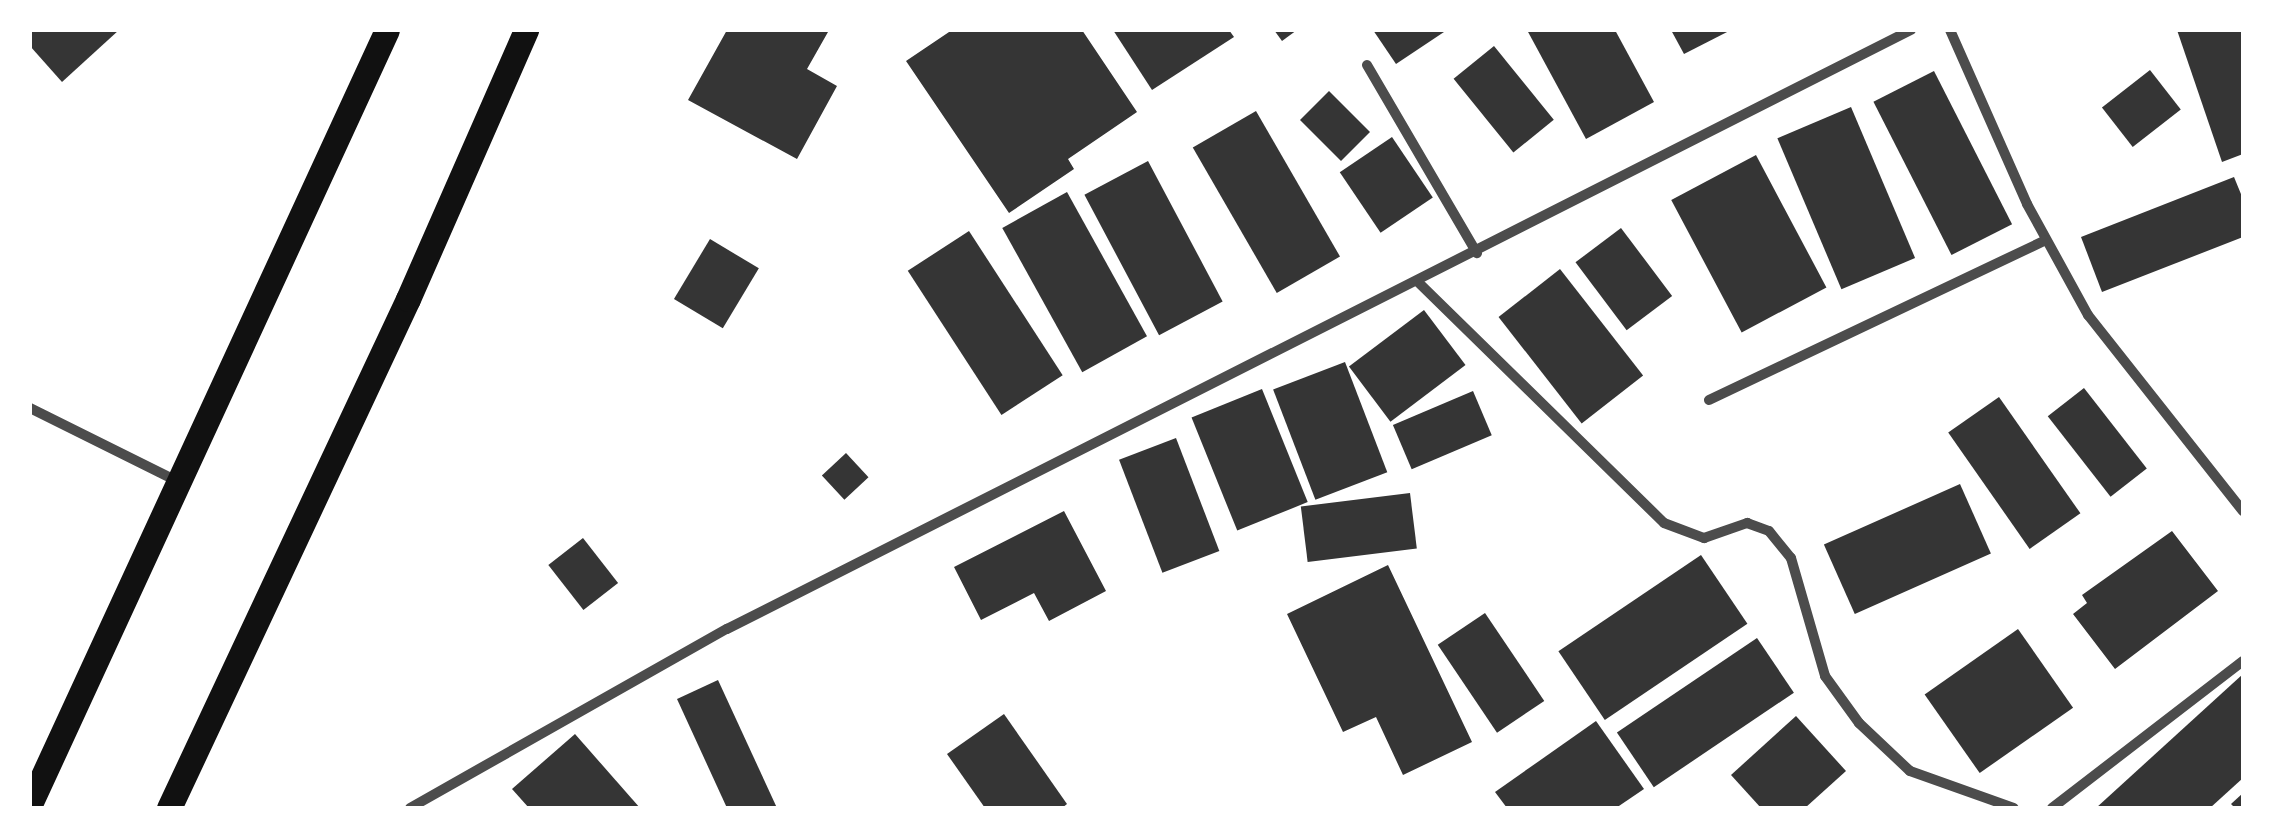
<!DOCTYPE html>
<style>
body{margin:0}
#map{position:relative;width:2273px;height:838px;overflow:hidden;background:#fff;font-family:Lora,serif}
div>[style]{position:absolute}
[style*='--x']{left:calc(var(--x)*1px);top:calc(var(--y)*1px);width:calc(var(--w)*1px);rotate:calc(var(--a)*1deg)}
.building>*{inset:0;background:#353535;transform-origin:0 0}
.minor>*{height:10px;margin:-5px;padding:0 5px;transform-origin:5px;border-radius:5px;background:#4c4c4c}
.primary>*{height:25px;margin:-12.5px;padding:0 12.5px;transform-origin:12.5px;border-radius:12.5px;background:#111}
span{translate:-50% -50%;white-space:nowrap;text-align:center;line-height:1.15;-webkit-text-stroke:8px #fff;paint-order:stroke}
.frame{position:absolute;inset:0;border:32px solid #fff;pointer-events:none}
</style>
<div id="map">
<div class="building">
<i style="clip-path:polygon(30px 30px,119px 30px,62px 82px,30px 46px)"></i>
<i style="clip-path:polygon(727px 30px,828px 32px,807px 69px,837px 86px,797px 159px,688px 100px)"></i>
<i style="clip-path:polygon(952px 30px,1082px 30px,1137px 112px,1068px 159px,1074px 169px,1009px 213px,906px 61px)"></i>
<i style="clip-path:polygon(1113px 30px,1229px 30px,1234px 37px,1152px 90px)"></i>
<i style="clip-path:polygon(1274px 30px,1297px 30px,1282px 41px)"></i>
<i style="clip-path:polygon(1373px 30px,1447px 30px,1396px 64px)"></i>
<i style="clip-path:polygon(1527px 30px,1615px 30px,1654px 102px,1586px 139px)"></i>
<i style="clip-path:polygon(1671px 30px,1731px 30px,1684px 54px)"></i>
<i style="clip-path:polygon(2177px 30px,2243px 30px,2243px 154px,2222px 162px)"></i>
<i style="left:1494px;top:46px;width:95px;height:52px;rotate:51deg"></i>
<i style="left:2150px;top:70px;width:50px;height:61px;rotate:52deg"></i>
<i style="left:1934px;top:71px;width:172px;height:68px;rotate:63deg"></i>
<i style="left:1329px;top:91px;width:58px;height:41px;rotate:45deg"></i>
<i style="left:1851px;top:107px;width:164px;height:80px;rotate:67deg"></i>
<i style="left:1256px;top:111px;width:168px;height:73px;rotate:60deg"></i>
<i style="left:1392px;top:137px;width:73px;height:63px;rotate:56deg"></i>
<i style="left:1756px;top:155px;width:150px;height:96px;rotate:62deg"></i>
<i style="left:1148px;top:161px;width:159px;height:72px;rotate:62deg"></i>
<i style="clip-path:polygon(2234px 177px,2243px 199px,2243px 237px,2102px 292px,2081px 237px)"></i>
<i style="left:1067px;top:192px;width:165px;height:74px;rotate:61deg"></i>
<i style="left:1621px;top:228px;width:85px;height:57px;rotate:53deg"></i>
<i style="left:969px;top:231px;width:172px;height:73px;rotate:57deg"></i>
<i style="left:710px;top:239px;width:57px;height:70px;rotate:31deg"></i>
<i style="left:1560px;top:269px;width:135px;height:78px;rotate:52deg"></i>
<i style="left:1424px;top:310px;width:69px;height:94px;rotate:53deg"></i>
<i style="left:1345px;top:362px;width:118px;height:77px;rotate:69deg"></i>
<i style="left:2084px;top:388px;width:102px;height:46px;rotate:52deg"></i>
<i style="left:1262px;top:389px;width:122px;height:76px;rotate:68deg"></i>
<i style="left:1473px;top:391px;width:48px;height:87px;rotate:67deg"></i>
<i style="left:1999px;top:397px;width:142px;height:62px;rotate:55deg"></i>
<i style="left:1176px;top:438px;width:121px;height:61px;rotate:69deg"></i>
<i style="left:846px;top:453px;width:33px;height:33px;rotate:47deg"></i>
<i style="left:1960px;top:484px;width:76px;height:149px;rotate:66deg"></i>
<i style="left:1410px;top:493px;width:56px;height:110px;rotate:83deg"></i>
<i style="clip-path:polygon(1064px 511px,1106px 591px,1049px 621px,1034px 593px,981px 620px,954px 567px)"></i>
<i style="clip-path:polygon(2172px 531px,2218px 591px,2115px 669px,2073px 614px,2087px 603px,2082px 595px)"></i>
<i style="left:583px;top:538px;width:57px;height:44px;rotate:52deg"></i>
<i style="left:1701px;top:555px;width:83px;height:172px;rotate:56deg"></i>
<i style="clip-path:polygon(1388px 565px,1472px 742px,1403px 775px,1376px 717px,1343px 732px,1287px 614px)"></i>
<i style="left:1485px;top:613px;width:106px;height:57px;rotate:56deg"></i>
<i style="left:2018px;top:629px;width:96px;height:114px;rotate:55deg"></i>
<i style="left:1757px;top:638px;width:66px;height:169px;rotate:56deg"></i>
<i style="clip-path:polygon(2243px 674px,2243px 778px,2210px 808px,2096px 808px)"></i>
<i style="clip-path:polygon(718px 680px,777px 808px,727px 808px,677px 699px)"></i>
<i style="clip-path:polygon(1004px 714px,1067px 804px,1062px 808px,985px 808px,947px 754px)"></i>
<i style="clip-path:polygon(1796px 716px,1846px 771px,1805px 808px,1761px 808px,1731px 775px)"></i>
<i style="clip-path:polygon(1596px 721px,1644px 789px,1616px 808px,1507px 808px,1495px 792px)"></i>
<i style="clip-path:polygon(575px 734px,640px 808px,529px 808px,512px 789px)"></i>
<i style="clip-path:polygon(2243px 793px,2243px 808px,2235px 808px,2231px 804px)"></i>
</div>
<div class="minor">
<i style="--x:1950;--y:30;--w:190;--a:66.1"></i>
<i style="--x:2027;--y:204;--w:127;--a:61.2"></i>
<i style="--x:2088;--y:315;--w:250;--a:51.7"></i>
<i style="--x:1367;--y:65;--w:218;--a:59.7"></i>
<i style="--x:1419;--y:283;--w:343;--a:44.4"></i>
<i style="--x:1664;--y:523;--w:43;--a:20.6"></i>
<i style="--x:1704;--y:538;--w:46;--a:-19.2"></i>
<i style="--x:1747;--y:523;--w:23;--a:20"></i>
<i style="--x:1769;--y:531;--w:35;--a:51"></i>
<i style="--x:1791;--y:558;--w:123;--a:73.9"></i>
<i style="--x:1825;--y:676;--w:58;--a:54.1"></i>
<i style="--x:1859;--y:723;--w:70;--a:43.3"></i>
<i style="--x:1910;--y:771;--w:110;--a:19.6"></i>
<i style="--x:1709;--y:400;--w:373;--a:-25.4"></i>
<i style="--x:30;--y:408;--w:164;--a:26.4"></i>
<i style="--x:410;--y:808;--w:364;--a:-29.5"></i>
<i style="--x:727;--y:629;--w:1327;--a:-26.84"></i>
<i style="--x:2052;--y:808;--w:241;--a:-37.6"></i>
</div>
<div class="primary">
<i style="--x:30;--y:804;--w:852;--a:-65.24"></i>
<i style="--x:169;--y:808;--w:562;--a:-64.85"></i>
<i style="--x:408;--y:299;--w:294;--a:-66.3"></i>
</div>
<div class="frame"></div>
</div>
